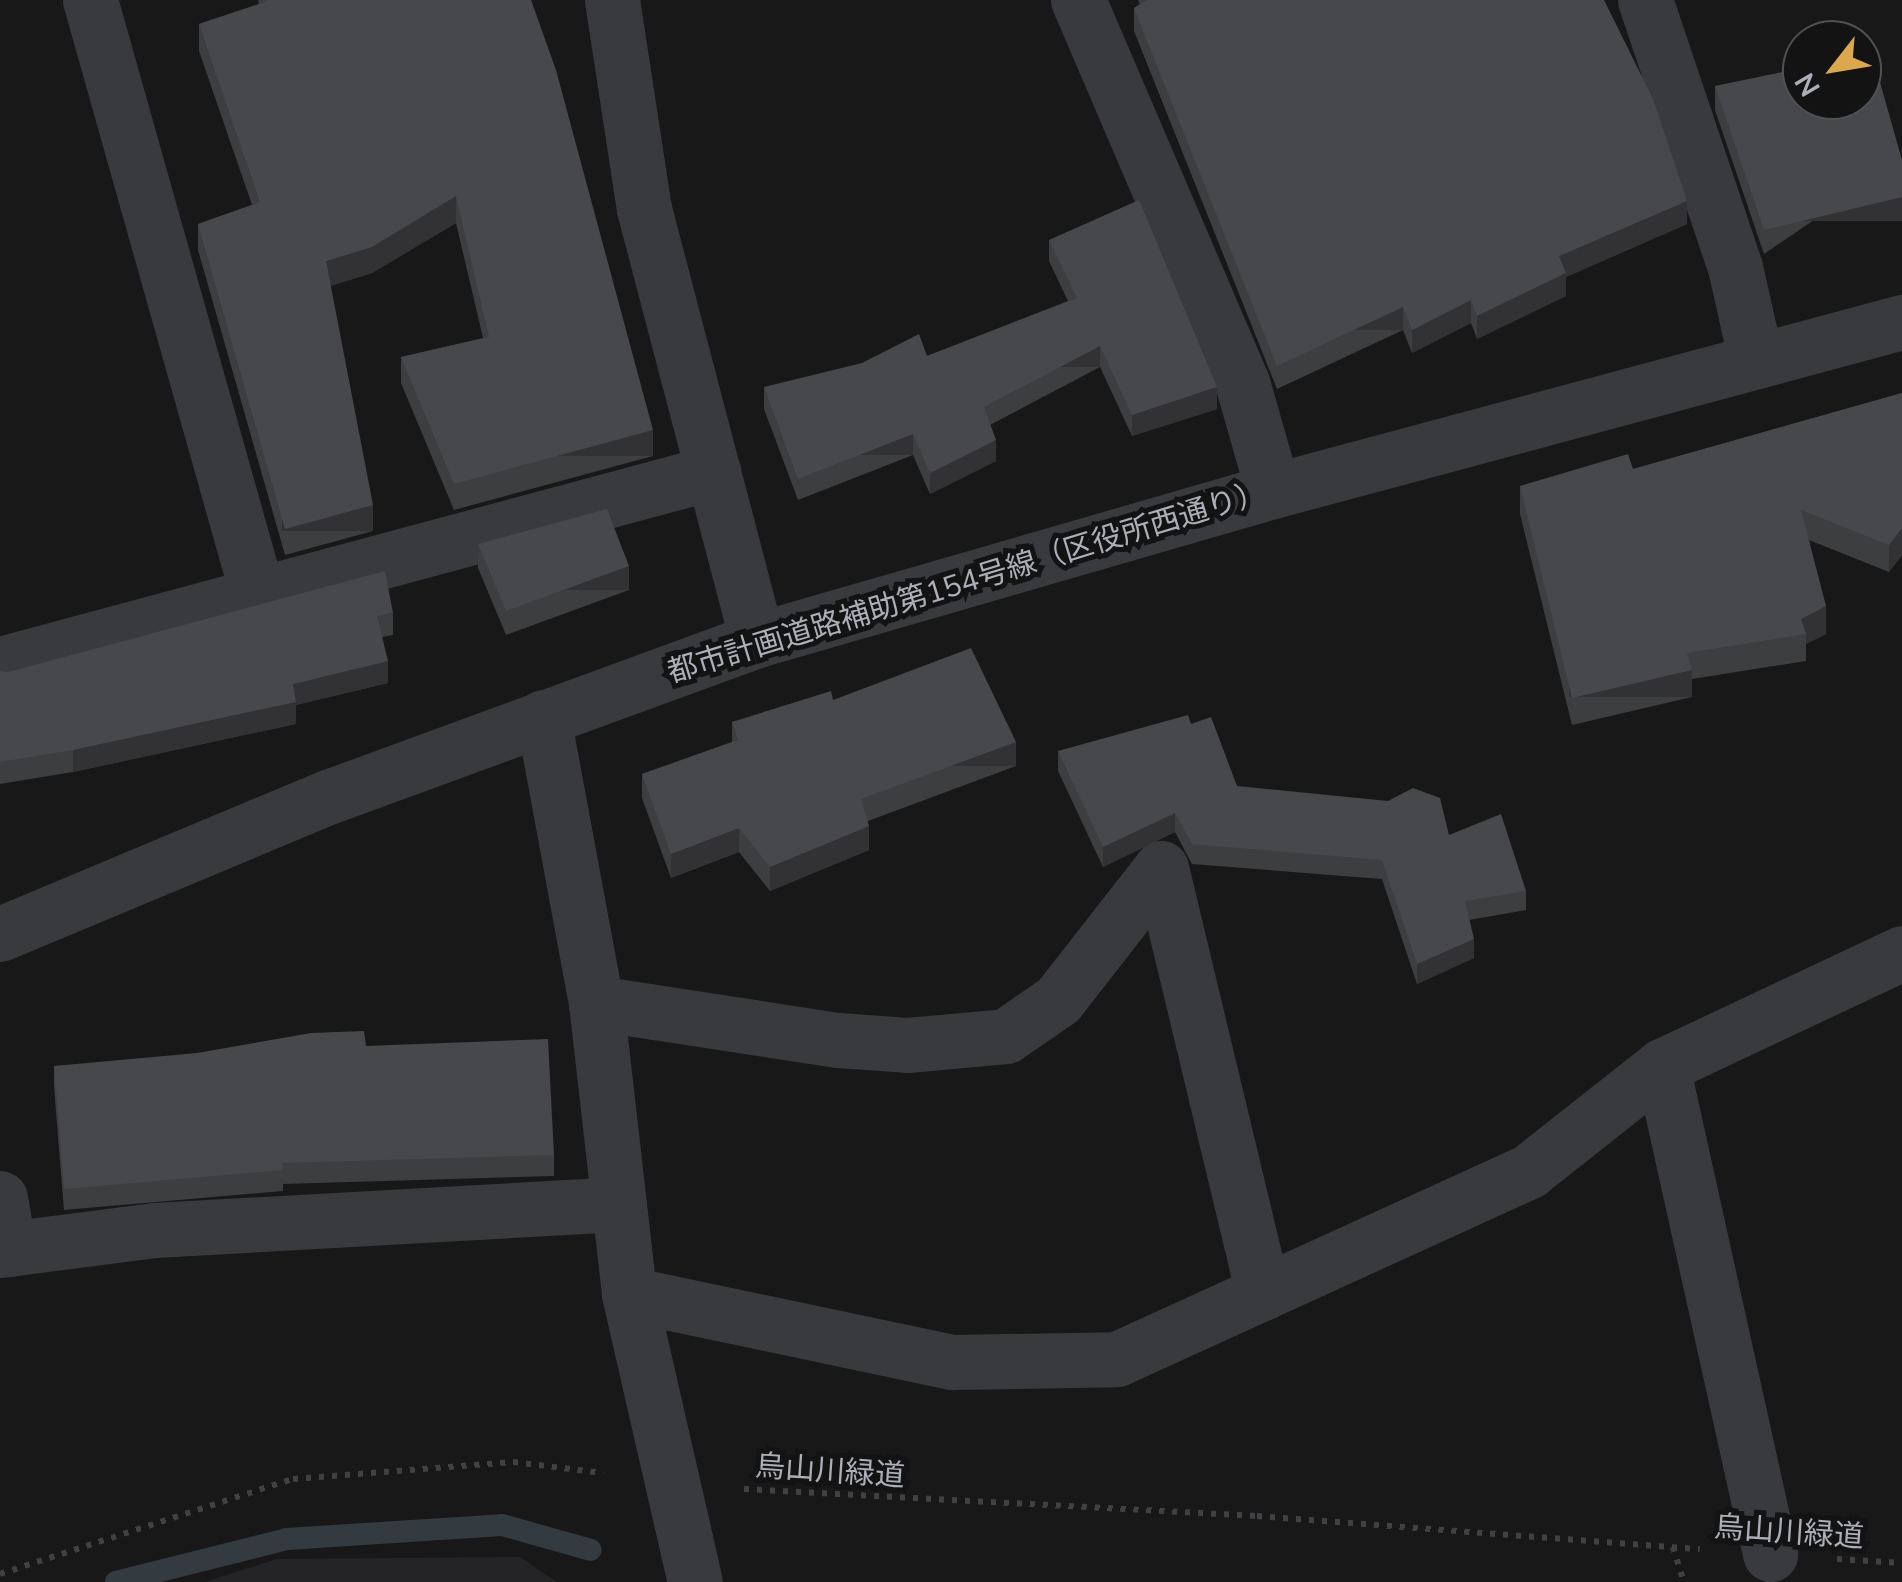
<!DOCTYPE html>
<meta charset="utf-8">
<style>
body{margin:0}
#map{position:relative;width:1902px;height:1582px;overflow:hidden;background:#181819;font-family:"Nunito Sans","Noto Sans JP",sans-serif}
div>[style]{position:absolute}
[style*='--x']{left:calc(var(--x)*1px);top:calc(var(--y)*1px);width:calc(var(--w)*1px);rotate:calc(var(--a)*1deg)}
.built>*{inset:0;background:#242426}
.stream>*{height:22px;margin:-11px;padding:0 11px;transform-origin:11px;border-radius:11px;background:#333b41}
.path>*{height:6px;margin-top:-3px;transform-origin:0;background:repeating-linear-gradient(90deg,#3f4145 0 5px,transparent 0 13px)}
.minor>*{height:55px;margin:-27.5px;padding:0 27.5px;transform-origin:27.5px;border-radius:27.5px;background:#393a3e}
.wall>*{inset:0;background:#3d3e40}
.shaded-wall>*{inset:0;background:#323234;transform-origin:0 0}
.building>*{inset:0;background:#47484b}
span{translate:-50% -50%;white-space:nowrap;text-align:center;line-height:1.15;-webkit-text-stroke:10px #131314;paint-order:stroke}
.street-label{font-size:30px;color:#acafb7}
.north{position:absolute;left:1782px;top:20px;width:100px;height:100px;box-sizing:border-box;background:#131314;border:2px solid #505155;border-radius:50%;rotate:239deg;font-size:28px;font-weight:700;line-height:40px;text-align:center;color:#acafb7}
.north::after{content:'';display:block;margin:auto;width:35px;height:45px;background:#dba84e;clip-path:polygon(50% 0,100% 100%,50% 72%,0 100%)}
</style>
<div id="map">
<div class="built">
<i style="clip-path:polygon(520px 1557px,557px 1582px,205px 1582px,276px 1559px)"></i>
</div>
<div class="stream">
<i style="--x:116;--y:1582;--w:176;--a:-14.1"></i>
<i style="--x:287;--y:1539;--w:215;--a:-3.7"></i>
<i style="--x:502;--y:1525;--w:92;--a:15.7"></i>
</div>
<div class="path">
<i style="--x:744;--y:1489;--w:514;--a:3.01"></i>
<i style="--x:1257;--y:1516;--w:444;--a:4.3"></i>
<i style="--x:1673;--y:1547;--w:37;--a:73"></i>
<i style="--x:1837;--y:1559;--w:65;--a:3.5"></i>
<i style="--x:0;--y:1574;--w:308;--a:-18"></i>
<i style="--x:293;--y:1479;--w:221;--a:-4.4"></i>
<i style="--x:513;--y:1462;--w:91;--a:7"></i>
</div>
<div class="minor">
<i style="--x:90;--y:0;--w:619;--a:74.26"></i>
<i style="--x:612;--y:0;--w:211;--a:81.3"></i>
<i style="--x:644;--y:209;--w:446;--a:75.3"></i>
<i style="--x:1078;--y:0;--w:416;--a:66.8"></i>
<i style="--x:1242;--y:382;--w:113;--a:74.1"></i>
<i style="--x:1645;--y:0;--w:282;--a:71.4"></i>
<i style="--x:1735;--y:267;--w:96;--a:77.4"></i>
<i style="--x:0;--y:664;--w:739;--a:-15.05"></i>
<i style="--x:543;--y:717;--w:291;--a:79.5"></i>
<i style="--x:596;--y:1003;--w:293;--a:83.5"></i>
<i style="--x:629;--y:1294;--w:295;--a:77.1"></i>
<i style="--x:0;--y:934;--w:355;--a:-22.7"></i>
<i style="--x:328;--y:797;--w:457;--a:-20.1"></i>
<i style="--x:757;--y:640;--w:537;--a:-16.11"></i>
<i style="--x:1273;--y:491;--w:651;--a:-15.04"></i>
<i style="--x:596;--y:1003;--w:245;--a:8.7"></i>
<i style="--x:838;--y:1040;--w:69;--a:4.1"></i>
<i style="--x:907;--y:1045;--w:99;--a:-5.2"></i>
<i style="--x:1006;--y:1036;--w:63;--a:-34.7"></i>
<i style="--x:1058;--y:1000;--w:167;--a:-52"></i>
<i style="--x:1161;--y:868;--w:437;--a:76.5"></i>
<i style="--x:1662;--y:1066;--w:500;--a:77.5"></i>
<i style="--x:0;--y:1198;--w:52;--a:80"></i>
<i style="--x:0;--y:1250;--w:156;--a:-7.4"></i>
<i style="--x:155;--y:1230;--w:461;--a:-3.2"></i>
<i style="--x:629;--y:1294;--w:331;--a:11.9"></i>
<i style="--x:953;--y:1362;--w:164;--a:-1"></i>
<i style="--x:1117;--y:1359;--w:453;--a:-24.5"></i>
<i style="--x:1529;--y:1171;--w:169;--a:-38.3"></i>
<i style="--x:1662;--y:1066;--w:265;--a:-25.2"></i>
</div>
<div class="wall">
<i style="clip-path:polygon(258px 0,531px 0,653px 456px,454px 510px,401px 383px,401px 357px,483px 338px,456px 223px,372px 273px,330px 286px,373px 531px,285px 555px,198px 250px,198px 224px,252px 205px,199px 51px,199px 24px,259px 4px)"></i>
<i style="clip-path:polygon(1138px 0,1604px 0,1687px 224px,1566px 277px,1566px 296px,1477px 339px,1471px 323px,1412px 353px,1403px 330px,1277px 389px,1134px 31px,1134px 8px,1140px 5px)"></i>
<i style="clip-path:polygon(1715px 86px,1902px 160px,1764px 254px,1715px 110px)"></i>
<i style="clip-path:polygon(1049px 240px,1217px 409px,1132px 436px,1100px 367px,990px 425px,996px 461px,930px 494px,913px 455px,798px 500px,764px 409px,764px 387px,927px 356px,1068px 301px,1049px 261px)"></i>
<i style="clip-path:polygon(1902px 393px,1902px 555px,1889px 572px,1809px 540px,1826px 634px,1806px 644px,1806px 661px,1692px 679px,1692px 697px,1572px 725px,1520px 514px,1520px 486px,1633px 469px)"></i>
<i style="clip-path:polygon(478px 544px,629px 590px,506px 635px,478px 568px)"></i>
<i style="clip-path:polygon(393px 613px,393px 635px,382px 637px,388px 683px,296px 705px,296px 724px,73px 772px,0 784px,0 671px,8px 672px)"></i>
<i style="clip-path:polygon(833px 700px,1016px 766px,868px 821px,869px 850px,770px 891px,739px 852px,671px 878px,642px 798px,642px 774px,732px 742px,732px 722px)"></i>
<i style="clip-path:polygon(1191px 724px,1237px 786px,1449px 835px,1526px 891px,1526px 910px,1469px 920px,1474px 958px,1417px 984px,1382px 879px,1192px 864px,1175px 832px,1103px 867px,1058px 771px,1058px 751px)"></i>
<i style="clip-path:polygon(366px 1046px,554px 1155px,554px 1176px,283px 1184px,283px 1191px,64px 1210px,54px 1087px,54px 1066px)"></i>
</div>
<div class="shaded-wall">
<i style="clip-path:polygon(456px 196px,456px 223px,372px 273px,326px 287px,326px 261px)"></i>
<i style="left:1902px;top:197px;width:24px;height:142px;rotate:90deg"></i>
<i style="clip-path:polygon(1687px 201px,1687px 224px,1566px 277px,1566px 296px,1477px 339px,1477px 316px,1559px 256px)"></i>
<i style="clip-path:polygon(1471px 300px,1471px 323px,1412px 353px,1412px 330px)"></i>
<i style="left:1403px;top:307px;width:23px;height:139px;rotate:90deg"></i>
<i style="left:1100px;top:346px;width:21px;height:131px;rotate:90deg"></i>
<i style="clip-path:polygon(1217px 387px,1217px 409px,1132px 436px,1132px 415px)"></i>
<i style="left:653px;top:430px;width:26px;height:206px;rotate:90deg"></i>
<i style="left:913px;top:434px;width:21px;height:123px;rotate:90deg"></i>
<i style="clip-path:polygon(996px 440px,996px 461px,930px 494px,930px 473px)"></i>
<i style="left:373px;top:505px;width:26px;height:91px;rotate:90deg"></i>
<i style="clip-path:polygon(1902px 528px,1902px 555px,1889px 572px,1889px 545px)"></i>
<i style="left:629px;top:566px;width:24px;height:131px;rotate:90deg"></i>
<i style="clip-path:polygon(1826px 606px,1826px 634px,1806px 644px,1806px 634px,1801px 619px)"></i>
<i style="clip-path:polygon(388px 661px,388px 683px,296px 705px,296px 724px,73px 772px,73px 750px,293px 684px)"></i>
<i style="left:1692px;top:670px;width:27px;height:123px;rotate:90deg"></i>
<i style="left:1016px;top:742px;width:24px;height:165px;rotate:90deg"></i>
<i style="clip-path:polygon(1175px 813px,1175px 832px,1103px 867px,1103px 847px)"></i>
<i style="clip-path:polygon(869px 826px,869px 850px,770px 891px,770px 867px)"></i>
<i style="clip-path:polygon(739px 828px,739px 852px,671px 878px,671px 854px)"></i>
<i style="clip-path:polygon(1474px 939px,1474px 958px,1417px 984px,1417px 964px)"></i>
</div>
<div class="building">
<i style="clip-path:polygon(267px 0,531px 0,556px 70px,653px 430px,454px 484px,401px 357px,489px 337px,456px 196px,372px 247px,326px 261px,373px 505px,285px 529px,198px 224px,260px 202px,199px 24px,268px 1px)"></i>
<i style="clip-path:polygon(1147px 0,1604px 0,1653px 99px,1687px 201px,1559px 256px,1566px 273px,1477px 316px,1471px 300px,1412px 330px,1403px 307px,1277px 366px,1134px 8px)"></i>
<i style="clip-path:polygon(1872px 54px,1902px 160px,1902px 197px,1764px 230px,1715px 86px,1802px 68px,1802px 100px,1862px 100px,1862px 56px)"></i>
<i style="clip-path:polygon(1139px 200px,1217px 387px,1132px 415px,1100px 346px,984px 407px,996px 440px,930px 473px,913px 434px,798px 479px,764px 387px,862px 363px,919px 334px,927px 356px,1077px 298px,1049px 240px)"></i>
<i style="clip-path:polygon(1902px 393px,1902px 528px,1889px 545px,1801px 510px,1826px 606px,1801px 619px,1806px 634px,1687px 653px,1692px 670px,1572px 698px,1520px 486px,1628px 454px,1633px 469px)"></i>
<i style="clip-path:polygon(607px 509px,629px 566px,506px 611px,478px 544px)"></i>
<i style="clip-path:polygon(385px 571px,393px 613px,377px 616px,388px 661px,293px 684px,296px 702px,73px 750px,0 762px,0 671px,8px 672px)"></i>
<i style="clip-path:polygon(971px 648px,1016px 742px,861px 799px,869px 826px,770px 867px,739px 828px,671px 854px,642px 774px,738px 740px,732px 722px,831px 691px,833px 700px)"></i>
<i style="clip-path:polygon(1188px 715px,1191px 724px,1211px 717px,1237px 786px,1388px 801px,1413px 788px,1440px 798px,1449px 835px,1501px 814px,1526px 891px,1465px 901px,1474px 939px,1417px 964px,1382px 860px,1192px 844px,1175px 813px,1103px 847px,1058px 751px)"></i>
<i style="clip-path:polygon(364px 1031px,366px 1046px,548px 1039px,554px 1155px,282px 1163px,283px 1170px,64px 1189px,54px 1066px,197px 1053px,311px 1033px)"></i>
</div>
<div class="street-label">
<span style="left:967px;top:583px;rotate:-17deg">都市計画道路補助第154号線（区役所西通り）</span>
<span style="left:830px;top:1472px;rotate:4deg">烏山川緑道</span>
<span style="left:1789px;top:1533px;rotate:4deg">烏山川緑道</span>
</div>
<div class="north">N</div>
</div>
